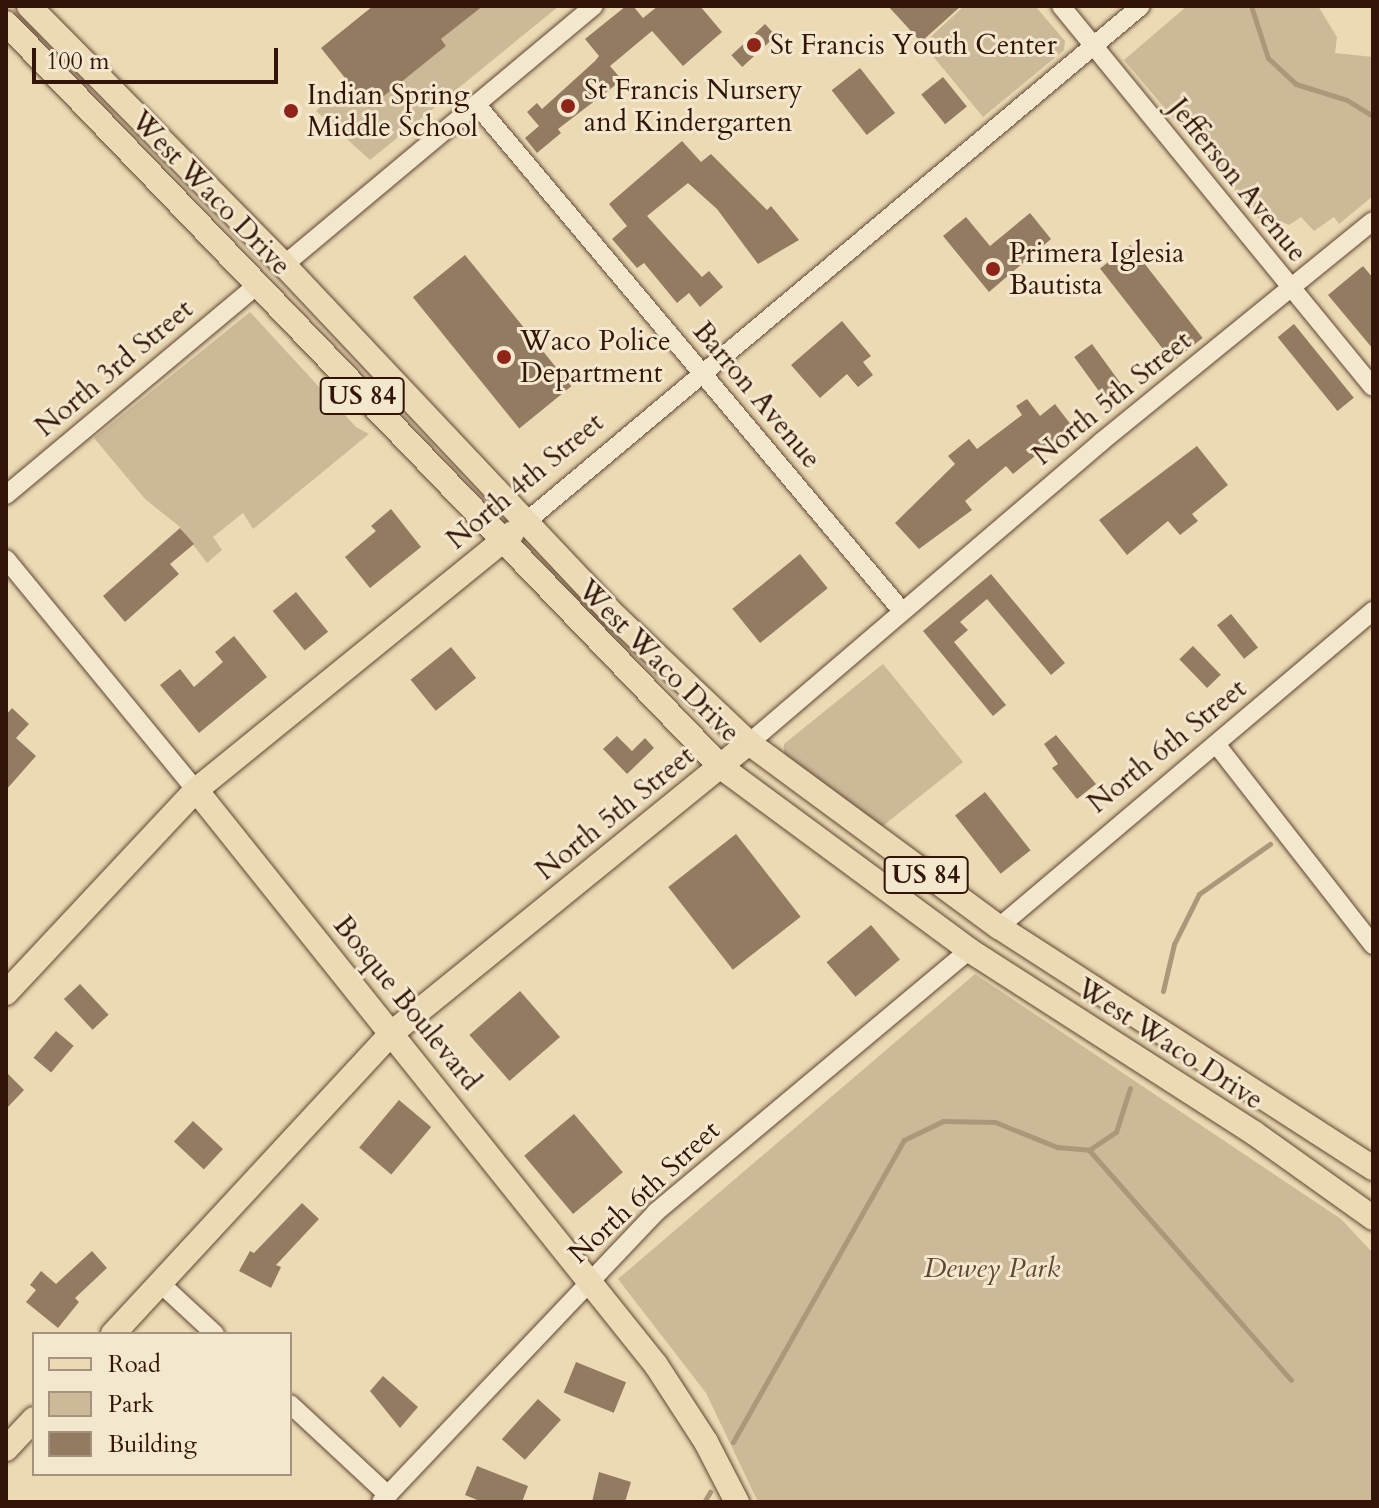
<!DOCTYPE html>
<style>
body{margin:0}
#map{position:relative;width:1379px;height:1508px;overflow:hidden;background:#ecdab4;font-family:Cardo,serif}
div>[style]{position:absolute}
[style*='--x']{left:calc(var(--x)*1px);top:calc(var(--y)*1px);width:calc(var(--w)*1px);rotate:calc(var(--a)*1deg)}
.green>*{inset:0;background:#ccb997}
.stream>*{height:5px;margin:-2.5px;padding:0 2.5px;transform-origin:2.5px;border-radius:2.5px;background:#ad977a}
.building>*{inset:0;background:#937b61;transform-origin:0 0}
.roads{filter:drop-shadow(0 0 2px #604633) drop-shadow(0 0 2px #604633)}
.minor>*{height:18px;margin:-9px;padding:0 9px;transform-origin:9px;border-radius:9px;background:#f3e7ce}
.major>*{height:24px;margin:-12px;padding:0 12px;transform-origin:12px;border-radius:12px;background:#ecdab4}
.dots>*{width:22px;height:22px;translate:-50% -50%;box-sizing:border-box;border:4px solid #f3e7ce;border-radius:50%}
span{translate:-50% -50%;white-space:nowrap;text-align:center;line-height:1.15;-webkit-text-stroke:6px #f3e7ce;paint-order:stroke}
.shield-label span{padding:2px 6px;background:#f3e7ce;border:2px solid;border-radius:6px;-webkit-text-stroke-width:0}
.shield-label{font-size:26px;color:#321508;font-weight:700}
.poi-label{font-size:28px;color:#321508}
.left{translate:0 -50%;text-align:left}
.street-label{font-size:28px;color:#321508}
.park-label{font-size:28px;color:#604633;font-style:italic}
.frame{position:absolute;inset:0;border:8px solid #321508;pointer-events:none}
.legend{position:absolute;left:32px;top:1332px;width:260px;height:144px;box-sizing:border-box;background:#f3e7ce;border:2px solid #a6937f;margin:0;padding:10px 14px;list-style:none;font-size:24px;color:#321508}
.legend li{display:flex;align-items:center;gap:16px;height:40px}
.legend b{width:40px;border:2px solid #a6937f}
.scale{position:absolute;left:32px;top:48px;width:246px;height:36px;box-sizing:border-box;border:4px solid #321508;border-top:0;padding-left:10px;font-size:24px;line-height:28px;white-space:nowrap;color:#321508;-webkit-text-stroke:6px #f3e7ce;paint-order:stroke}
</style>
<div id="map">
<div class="green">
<i style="clip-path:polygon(483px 6px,559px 6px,370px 160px,316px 111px,348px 83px,369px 108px,446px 46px,441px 39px)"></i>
<i style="clip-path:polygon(964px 6px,1035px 6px,1065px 41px,1064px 50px,983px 117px,923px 44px)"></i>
<i style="clip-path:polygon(1187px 6px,1318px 6px,1337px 37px,1335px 53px,1373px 57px,1373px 196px,1339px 224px,1334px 217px,1314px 231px,1301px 217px,1289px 225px,1270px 217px,1262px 223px,1124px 60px)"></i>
<i style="clip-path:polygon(250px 312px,356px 427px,369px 434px,253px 529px,243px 513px,213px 537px,222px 550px,207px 563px,180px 527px,145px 499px,94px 438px)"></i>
<i style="clip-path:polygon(883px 664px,963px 762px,879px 829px,784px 755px,784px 744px)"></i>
<i style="clip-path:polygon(975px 974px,1341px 1219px,1373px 1253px,1373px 1502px,758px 1502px,706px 1393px,618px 1279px)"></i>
</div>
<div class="stream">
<i style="--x:1251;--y:6;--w:55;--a:71.9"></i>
<i style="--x:1268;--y:58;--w:38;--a:43"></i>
<i style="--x:1296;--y:84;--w:53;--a:17.4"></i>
<i style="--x:1347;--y:100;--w:31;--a:32"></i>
<i style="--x:1163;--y:991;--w:48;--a:-76.8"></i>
<i style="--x:1174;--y:944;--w:56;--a:-63.4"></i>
<i style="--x:1199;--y:894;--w:87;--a:-35.2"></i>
<i style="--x:1089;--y:1150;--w:306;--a:48.7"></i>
<i style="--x:733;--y:1442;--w:347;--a:-60.5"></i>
<i style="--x:904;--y:1140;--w:43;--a:-26"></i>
<i style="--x:943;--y:1121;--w:52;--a:1.1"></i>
<i style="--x:995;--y:1122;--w:67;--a:22"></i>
<i style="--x:1057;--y:1147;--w:32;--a:5"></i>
<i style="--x:1089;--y:1150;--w:32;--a:-34"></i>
<i style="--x:1116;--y:1132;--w:46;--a:-72.3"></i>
<i style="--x:704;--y:1502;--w:12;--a:-59"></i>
</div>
<div class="building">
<i style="clip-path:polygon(373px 6px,483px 6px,441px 39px,446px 46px,369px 108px,321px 48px)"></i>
<i style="clip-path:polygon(626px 6px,633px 6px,643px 18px,658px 6px,700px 6px,722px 32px,683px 66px,652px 31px,610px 66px,622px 80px,558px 129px,561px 133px,537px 153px,525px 138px,539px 126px,527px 112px,537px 103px,542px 109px,595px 61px,599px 56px,585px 39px)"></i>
<i style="clip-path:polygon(888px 6px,961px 6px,921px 42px)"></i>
<i style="left:765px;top:24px;width:16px;height:46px;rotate:47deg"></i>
<i style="left:860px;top:68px;width:57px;height:36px;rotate:52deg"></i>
<i style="left:943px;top:77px;width:38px;height:28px;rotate:51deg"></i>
<i style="clip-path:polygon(682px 141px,701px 162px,711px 154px,767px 210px,771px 206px,799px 240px,758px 264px,717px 209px,688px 183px,647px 216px,702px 277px,709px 271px,723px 287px,700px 307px,689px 293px,677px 303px,644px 263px,637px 268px,612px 239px,627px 226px,609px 204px)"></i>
<i style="clip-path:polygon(1030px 213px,1051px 239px,989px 292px,943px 236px,966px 217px,990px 246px)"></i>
<i style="left:1130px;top:245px;width:118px;height:38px;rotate:52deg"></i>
<i style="left:465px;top:255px;width:169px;height:67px;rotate:51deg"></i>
<i style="clip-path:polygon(1363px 266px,1373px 278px,1373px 349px,1328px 295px)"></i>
<i style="clip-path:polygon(842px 321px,871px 356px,863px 362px,873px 375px,858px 387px,847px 374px,820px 398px,791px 365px)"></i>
<i style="left:1294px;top:324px;width:95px;height:21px;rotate:51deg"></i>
<i style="left:1092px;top:344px;width:51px;height:22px;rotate:54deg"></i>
<i style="clip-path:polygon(1027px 399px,1040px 416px,1055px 404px,1072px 426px,1013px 474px,1006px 466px,965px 501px,972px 510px,919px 549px,895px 523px,955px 464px,948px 456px,969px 439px,977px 449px,1022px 415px,1016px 406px)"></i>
<i style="clip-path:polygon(1197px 446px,1228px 485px,1192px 514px,1198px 521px,1180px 535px,1168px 521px,1127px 555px,1099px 520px)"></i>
<i style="clip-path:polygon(391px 509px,421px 547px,370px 588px,345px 557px,376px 531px,371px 526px)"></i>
<i style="clip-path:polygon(180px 528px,194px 544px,170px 564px,179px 574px,125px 622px,103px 596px)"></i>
<i style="left:800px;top:554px;width:44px;height:87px;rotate:51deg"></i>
<i style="clip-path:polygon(991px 574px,1065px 663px,1051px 675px,987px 599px,960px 622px,968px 630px,954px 642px,1006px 705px,993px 716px,923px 631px)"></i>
<i style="left:296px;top:592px;width:51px;height:30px;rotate:51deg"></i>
<i style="left:1231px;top:614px;width:43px;height:18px;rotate:51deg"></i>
<i style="clip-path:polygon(234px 636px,267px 677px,199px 733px,160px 685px,180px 669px,194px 687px,223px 662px,215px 652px)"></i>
<i style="left:1193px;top:646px;width:40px;height:19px;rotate:46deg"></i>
<i style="left:451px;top:647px;width:40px;height:52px;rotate:51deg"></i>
<i style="clip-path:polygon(12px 708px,29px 724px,16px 738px,36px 756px,6px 790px,6px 715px)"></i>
<i style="clip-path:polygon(1056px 735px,1096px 784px,1077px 799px,1052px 768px,1058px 764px,1044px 744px)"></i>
<i style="clip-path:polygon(617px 736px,632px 751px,645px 738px,654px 748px,627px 774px,603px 749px)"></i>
<i style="left:985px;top:792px;width:74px;height:38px;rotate:52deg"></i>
<i style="left:736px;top:834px;width:105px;height:86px;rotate:52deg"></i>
<i style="left:871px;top:925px;width:45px;height:58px;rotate:50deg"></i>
<i style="left:80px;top:984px;width:42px;height:22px;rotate:47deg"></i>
<i style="left:520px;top:991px;width:61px;height:67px;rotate:49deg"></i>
<i style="left:56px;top:1031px;width:23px;height:35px;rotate:40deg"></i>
<i style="clip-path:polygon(6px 1072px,24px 1090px,6px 1109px)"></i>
<i style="left:399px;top:1100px;width:42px;height:62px;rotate:40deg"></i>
<i style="left:574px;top:1114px;width:76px;height:65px;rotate:50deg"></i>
<i style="left:193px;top:1121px;width:41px;height:28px;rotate:43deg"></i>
<i style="clip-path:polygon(302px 1203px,319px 1219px,276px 1265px,281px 1267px,271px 1288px,239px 1271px,250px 1251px,254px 1253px)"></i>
<i style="clip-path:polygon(92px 1251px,107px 1268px,75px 1298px,79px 1302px,58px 1328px,26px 1302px,36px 1290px,30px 1285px,41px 1271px,56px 1284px)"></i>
<i style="left:576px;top:1362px;width:54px;height:33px;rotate:22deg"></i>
<i style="clip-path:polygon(383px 1376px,418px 1407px,400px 1428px,370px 1391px)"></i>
<i style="left:538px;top:1399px;width:31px;height:54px;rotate:42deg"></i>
<i style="clip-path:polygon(477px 1466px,528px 1486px,522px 1502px,482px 1502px,465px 1495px)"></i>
<i style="clip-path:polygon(599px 1472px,631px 1482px,625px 1502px,592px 1502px)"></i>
</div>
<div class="roads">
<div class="minor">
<i style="--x:1061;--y:6;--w:492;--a:50.7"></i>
<i style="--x:476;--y:104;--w:662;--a:49.96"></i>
<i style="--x:284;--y:265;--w:404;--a:-39.9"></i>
<i style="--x:6;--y:495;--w:327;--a:-39.9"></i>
<i style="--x:527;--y:521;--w:801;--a:-39.99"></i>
<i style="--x:6;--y:559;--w:299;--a:50.6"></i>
<i style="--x:749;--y:743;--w:463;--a:-40.5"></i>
<i style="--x:1101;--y:442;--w:350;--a:-39.1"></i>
<i style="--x:1216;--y:744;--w:255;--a:52"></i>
<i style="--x:999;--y:927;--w:490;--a:-40.2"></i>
<i style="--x:160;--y:1283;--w:75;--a:42.8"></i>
<i style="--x:290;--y:1404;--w:134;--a:42.9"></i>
<i style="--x:381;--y:1502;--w:400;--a:-46.5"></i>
<i style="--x:656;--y:1212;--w:408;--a:-39.9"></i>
</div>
<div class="major">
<i style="--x:29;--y:6;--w:363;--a:45.4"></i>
<i style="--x:284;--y:265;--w:484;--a:46.7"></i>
<i style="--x:616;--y:617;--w:183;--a:43.5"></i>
<i style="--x:749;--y:743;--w:310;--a:36.4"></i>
<i style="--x:999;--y:927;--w:445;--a:32.8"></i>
<i style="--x:6;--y:23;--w:1032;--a:46.14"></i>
<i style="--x:721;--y:767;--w:308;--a:36.4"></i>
<i style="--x:969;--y:950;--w:339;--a:32.7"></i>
<i style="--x:1254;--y:1133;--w:146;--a:35.5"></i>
<i style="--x:196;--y:790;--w:736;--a:51.34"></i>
<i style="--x:656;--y:1365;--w:92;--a:57"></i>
<i style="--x:706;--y:1442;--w:68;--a:62.7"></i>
<i style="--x:6;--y:993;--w:278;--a:-46.9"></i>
<i style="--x:196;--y:790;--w:407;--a:-39.1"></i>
<i style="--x:113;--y:1334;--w:412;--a:-47.2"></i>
<i style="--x:393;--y:1032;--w:459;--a:-39.1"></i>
<i style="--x:6;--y:1449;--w:41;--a:-47"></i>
</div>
</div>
<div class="dots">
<i style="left:754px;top:45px;background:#8f2418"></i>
<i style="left:568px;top:106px;background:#8f2418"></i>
<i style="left:291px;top:111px;background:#8f2418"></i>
<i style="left:993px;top:269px;background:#8f2418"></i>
<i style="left:504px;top:357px;background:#8f2418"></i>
</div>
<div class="shield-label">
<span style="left:362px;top:396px">US 84</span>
<span style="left:926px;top:875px">US 84</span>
</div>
<div class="poi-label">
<span class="left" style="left:770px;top:45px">St Francis Youth Center</span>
<span class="left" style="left:584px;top:106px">St Francis Nursery<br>and Kindergarten</span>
<span class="left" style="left:307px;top:111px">Indian Spring<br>Middle School</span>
<span class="left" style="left:1009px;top:269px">Primera Iglesia<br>Bautista</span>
<span class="left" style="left:520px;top:357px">Waco Police<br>Department</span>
</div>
<div class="street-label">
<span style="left:1238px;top:180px;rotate:51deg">Jefferson Avenue</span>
<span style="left:211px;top:193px;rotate:46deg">West Waco Drive</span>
<span style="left:114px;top:368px;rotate:-40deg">North 3rd Street</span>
<span style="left:757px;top:395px;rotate:50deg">Barron Avenue</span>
<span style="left:1112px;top:398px;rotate:-39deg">North 5th Street</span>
<span style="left:525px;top:481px;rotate:-40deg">North 4th Street</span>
<span style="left:659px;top:661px;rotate:45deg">West Waco Drive</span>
<span style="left:1167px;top:746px;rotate:-39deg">North 6th Street</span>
<span style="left:615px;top:813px;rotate:-39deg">North 5th Street</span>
<span style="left:407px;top:1003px;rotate:51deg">Bosque Boulevard</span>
<span style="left:1170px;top:1044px;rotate:33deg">West Waco Drive</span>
<span style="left:644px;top:1192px;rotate:-43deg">North 6th Street</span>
</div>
<div class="park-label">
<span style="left:992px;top:1268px">Dewey Park</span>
</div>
<div class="frame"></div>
<ul class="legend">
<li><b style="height:10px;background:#ecdab4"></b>Road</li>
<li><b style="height:22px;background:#ccb997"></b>Park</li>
<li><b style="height:22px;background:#937b61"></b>Building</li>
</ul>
<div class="scale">100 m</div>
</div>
